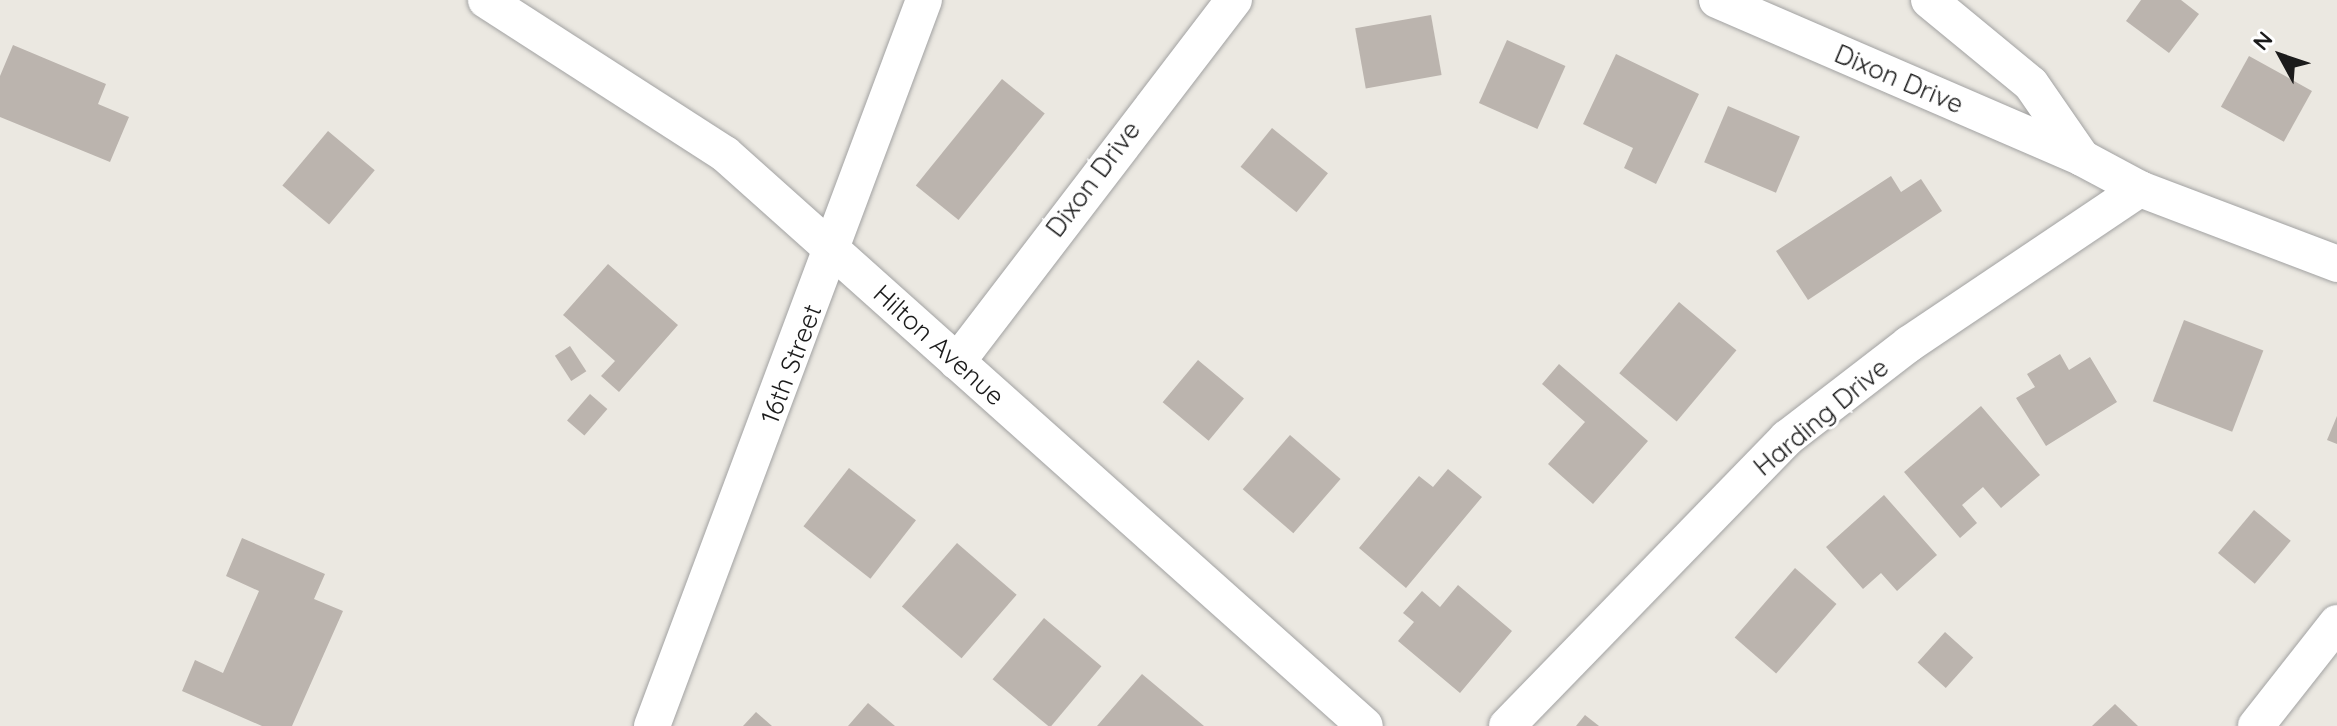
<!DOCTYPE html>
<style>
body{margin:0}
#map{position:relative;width:2337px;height:726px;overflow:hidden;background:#ebe8e1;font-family:Quicksand,sans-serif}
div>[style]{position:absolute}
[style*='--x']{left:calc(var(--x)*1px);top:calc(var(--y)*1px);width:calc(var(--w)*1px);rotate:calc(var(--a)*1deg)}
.building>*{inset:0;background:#bbb4ae;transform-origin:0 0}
.roads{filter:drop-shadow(0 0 2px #a2a2a2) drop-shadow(0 0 2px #a2a2a2)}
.minor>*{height:36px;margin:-18px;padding:0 18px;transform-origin:18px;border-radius:18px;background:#fff}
span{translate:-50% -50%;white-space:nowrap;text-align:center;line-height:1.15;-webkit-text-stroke:6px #fff;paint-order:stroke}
.street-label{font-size:26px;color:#1b1b1b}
.north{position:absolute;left:2241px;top:16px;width:80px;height:80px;-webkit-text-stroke:6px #fff;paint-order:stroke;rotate:310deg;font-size:22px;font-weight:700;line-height:32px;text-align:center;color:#1b1b1b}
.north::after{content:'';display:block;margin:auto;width:28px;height:36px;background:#1b1b1b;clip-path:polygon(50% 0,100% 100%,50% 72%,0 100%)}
</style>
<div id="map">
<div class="building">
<i style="clip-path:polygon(2141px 0,2181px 0,2199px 14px,2169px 53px,2126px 21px)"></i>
<i style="left:1431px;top:15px;width:61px;height:77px;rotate:80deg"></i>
<i style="left:1507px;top:40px;width:64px;height:69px;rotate:24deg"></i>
<i style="clip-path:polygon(13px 45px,106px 84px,98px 104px,129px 117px,110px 162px,0 117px,0 76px)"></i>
<i style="clip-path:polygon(1616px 54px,1699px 94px,1656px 184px,1624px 168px,1633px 148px,1583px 124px)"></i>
<i style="left:2249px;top:56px;width:72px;height:58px;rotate:29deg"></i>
<i style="left:1002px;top:79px;width:55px;height:137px;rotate:39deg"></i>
<i style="left:1728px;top:106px;width:78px;height:61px;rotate:23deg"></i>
<i style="left:1272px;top:128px;width:72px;height:50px;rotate:39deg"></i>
<i style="left:328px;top:131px;width:61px;height:71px;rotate:40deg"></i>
<i style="clip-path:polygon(1891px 176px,1901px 192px,1921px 179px,1942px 211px,1808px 300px,1776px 251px)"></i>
<i style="clip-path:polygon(608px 264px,678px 325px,619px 392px,601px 376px,615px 361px,563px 315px)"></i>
<i style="left:1679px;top:302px;width:75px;height:93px;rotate:40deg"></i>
<i style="left:2184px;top:320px;width:85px;height:87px;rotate:21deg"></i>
<i style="left:570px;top:346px;width:30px;height:18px;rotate:57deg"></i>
<i style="clip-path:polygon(2060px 354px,2069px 370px,2090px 357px,2117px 402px,2046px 446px,2016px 398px,2035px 387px,2027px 374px)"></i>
<i style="left:1198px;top:360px;width:60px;height:55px;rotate:40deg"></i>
<i style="clip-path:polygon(1559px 364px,1648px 441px,1593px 504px,1548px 464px,1585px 422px,1542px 384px)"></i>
<i style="left:590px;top:394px;width:23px;height:35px;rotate:41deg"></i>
<i style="clip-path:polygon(1981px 406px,2040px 475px,2001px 508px,1983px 487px,1962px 505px,1977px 523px,1960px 538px,1904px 472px)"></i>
<i style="clip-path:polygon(2337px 416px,2337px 444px,2327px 440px)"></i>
<i style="left:1290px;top:435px;width:67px;height:72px;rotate:41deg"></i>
<i style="left:849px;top:468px;width:85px;height:74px;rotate:38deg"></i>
<i style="clip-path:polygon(1448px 469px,1482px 497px,1406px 588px,1359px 548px,1419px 476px,1433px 487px)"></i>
<i style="clip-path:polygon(1884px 495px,1937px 555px,1897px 591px,1881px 573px,1863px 589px,1826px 547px)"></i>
<i style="left:2254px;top:510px;width:48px;height:56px;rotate:40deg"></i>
<i style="clip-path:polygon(242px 538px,325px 574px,314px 599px,343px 611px,292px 726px,262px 726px,182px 691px,195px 660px,223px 673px,259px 591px,226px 576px)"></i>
<i style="left:957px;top:543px;width:79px;height:84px;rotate:41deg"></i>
<i style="left:1795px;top:568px;width:55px;height:92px;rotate:41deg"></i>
<i style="clip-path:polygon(1458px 585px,1512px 631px,1460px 693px,1398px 641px,1414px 622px,1403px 613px,1422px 591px,1440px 607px)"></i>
<i style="left:1044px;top:618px;width:75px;height:80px;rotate:40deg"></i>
<i style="left:1945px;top:632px;width:38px;height:41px;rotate:42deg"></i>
<i style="clip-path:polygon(1142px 674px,1204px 726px,1097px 726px)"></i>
<i style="clip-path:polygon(868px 703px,895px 726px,848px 726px)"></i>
<i style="clip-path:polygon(2115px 704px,2138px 726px,2092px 726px)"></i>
<i style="clip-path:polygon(756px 712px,772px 726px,743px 726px)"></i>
<i style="clip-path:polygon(1585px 715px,1599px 726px,1576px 726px)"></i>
</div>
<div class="roads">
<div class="minor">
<i style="--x:486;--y:0;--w:284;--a:32.8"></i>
<i style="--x:725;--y:154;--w:858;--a:41.79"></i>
<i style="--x:1717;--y:0;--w:398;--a:23.4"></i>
<i style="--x:1929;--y:0;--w:132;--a:39.5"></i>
<i style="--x:2031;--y:84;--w:90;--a:55.4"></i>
<i style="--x:2082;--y:158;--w:66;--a:28.1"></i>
<i style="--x:2140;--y:189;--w:211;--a:20.8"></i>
<i style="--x:957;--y:362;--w:456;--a:-52.6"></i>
<i style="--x:652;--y:726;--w:775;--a:-69.46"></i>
<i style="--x:1507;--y:726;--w:402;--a:-45.8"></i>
<i style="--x:1787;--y:438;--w:154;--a:-37.6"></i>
<i style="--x:1909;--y:344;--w:278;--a:-33.9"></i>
<i style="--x:2256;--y:726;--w:131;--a:-51.8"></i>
</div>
</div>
<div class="street-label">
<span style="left:1899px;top:79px;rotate:23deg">Dixon Drive</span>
<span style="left:1093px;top:179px;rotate:-53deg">Dixon Drive</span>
<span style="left:939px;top:345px;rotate:42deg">Hilton Avenue</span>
<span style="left:791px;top:364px;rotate:-69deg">16th Street</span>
<span style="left:1821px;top:417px;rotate:-40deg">Harding Drive</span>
</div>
<div class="north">N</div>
</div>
